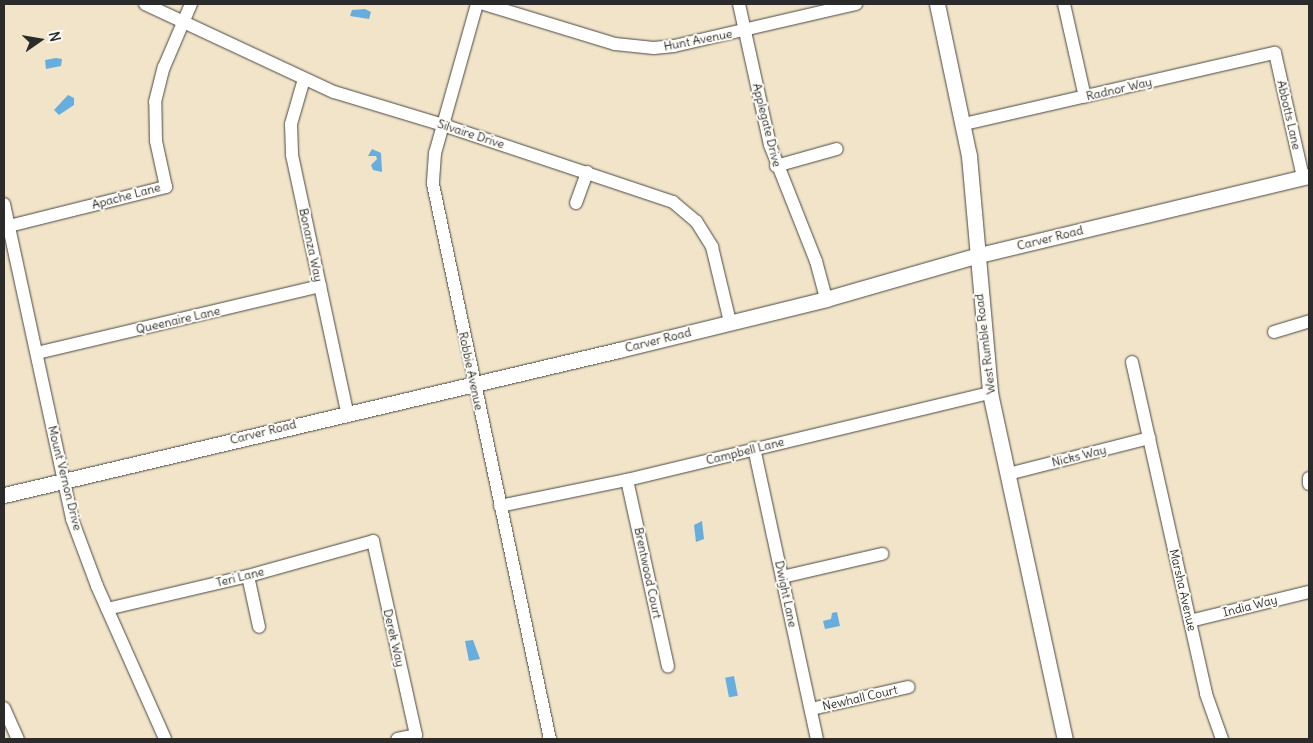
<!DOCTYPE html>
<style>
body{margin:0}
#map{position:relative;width:1313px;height:743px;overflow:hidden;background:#f1e4c8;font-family:Delius,sans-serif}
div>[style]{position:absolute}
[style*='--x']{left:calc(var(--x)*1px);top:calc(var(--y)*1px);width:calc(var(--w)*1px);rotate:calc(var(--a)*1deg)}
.water>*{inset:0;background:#67addd;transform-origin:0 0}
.roads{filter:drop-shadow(0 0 1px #494743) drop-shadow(0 0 1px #494743)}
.minor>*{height:12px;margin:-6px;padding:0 6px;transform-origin:6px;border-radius:6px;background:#fff}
.tertiary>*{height:15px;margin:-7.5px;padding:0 7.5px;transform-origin:7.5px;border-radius:7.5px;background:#fff}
span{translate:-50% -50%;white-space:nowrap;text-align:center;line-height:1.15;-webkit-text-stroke:4px #fdfcf7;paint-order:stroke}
.street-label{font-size:12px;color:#2b2b2b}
.frame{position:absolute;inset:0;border:5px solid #2b2b2b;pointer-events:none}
.north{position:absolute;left:15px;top:15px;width:50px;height:50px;-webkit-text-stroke:4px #fdfcf7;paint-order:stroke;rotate:77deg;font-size:14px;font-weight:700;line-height:20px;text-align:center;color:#2b2b2b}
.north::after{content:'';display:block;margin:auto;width:18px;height:22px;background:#2b2b2b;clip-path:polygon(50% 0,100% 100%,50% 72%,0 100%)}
</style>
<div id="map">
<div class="water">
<i style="clip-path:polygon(365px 9px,371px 12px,369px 19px,350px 16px,352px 10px)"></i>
<i style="clip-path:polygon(56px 58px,62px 59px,61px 66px,46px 69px,45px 60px)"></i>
<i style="clip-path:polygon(68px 95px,74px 98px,74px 105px,59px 115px,54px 110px)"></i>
<i style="clip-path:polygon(372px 149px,381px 153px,382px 172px,373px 170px,371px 165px,377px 159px,376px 156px,368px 156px)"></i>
<i style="clip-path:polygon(702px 521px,704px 539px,696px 542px,694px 525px)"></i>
<i style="clip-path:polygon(837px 612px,840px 626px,825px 629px,823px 621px,831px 619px,832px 613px)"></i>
<i style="clip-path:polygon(473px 640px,480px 659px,469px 661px,465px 641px)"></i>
<i style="left:734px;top:676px;width:20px;height:9px;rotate:79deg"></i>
</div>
<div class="roads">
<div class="minor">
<i style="--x:145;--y:4;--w:208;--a:25"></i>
<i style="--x:334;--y:92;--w:114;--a:16.8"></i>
<i style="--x:443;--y:125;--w:243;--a:18.5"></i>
<i style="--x:673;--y:202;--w:30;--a:40"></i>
<i style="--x:696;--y:221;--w:31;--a:58"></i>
<i style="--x:712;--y:247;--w:77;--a:76.5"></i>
<i style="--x:477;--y:4;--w:155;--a:105.7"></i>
<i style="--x:435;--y:153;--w:31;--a:94"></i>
<i style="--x:433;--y:184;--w:567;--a:78.1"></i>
<i style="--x:484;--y:4;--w:137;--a:17"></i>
<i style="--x:615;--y:44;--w:39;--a:6"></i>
<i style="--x:654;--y:48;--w:20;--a:-6"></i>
<i style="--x:674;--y:46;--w:187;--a:-13"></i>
<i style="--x:739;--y:4;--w:144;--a:77.6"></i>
<i style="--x:770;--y:145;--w:125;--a:68.4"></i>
<i style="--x:816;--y:261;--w:39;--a:75"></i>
<i style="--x:1064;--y:4;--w:95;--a:77.3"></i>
<i style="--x:304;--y:79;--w:47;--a:106.1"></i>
<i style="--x:291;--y:124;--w:31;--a:88"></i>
<i style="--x:292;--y:155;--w:263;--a:77.9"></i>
<i style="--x:964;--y:124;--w:319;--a:-12.9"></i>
<i style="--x:1275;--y:53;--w:127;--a:77.3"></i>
<i style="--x:776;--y:166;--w:63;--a:-15.6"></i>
<i style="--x:576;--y:203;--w:33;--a:-70"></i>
<i style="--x:4;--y:204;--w:322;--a:77.8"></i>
<i style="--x:72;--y:519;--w:72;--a:69.5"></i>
<i style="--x:97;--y:586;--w:167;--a:66"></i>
<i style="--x:9;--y:226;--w:162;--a:-14"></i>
<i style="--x:166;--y:187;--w:47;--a:-102.3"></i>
<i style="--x:156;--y:141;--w:39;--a:-91"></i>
<i style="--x:155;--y:102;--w:36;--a:-76"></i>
<i style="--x:164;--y:67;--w:69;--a:-66.8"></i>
<i style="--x:1274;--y:332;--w:37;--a:-17"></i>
<i style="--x:37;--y:353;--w:291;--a:-13.3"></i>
<i style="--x:1132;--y:362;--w:340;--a:77.4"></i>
<i style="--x:1206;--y:694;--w:48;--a:70.4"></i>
<i style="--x:754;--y:448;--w:298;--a:77.8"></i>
<i style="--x:1008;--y:474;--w:146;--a:-14.3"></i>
<i style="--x:1309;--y:478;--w:6;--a:90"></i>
<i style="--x:627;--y:480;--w:191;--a:77.6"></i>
<i style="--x:500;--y:506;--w:130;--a:-11.6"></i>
<i style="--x:627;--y:480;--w:373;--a:-13.5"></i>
<i style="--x:248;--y:576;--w:52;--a:77.8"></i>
<i style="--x:782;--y:577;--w:103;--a:-13"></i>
<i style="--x:107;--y:609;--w:145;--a:-13.2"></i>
<i style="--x:248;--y:576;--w:130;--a:-15.6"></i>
<i style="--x:373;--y:541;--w:199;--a:77.5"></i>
<i style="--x:416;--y:735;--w:19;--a:168"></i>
<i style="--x:1190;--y:621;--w:122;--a:-13.7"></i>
<i style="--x:4;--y:708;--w:34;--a:66"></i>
<i style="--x:811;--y:709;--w:100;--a:-12.7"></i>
</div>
<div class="tertiary">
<i style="--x:937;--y:4;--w:155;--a:78.1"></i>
<i style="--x:969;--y:156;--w:238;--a:84.9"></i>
<i style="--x:990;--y:393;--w:354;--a:77.8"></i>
<i style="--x:4;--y:495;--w:632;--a:-13.27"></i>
<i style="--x:619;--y:350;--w:213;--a:-13.8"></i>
<i style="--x:826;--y:299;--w:155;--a:-16.1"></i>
<i style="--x:975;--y:256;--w:343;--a:-13.5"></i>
</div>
</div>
<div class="street-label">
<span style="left:698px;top:40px;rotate:-11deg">Hunt Avenue</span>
<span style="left:1119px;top:89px;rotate:-13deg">Radnor Way</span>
<span style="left:1289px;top:115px;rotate:77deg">Abbotts Lane</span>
<span style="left:767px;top:125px;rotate:76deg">Applegate Drive</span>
<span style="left:471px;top:134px;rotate:18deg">Silvaire Drive</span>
<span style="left:126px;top:196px;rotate:-15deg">Apache Lane</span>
<span style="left:1050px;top:238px;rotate:-14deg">Carver Road</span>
<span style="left:311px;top:245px;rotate:78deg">Bonanza Way</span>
<span style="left:178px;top:320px;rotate:-13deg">Queenaire Lane</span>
<span style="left:658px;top:340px;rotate:-14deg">Carver Road</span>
<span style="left:985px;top:344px;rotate:-97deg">West Rumble Road</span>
<span style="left:471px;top:371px;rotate:78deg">Robbie Avenue</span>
<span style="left:263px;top:432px;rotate:-14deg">Carver Road</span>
<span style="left:745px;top:451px;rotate:-14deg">Campbell Lane</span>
<span style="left:1079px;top:456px;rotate:-14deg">Nicks Way</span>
<span style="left:65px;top:478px;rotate:76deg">Mount Vernon Drive</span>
<span style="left:648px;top:573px;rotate:78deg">Brentwood Court</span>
<span style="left:240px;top:577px;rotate:-14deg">Teri Lane</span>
<span style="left:1183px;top:590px;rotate:77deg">Marsha Avenue</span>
<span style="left:786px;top:594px;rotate:78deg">Dwight Lane</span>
<span style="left:1250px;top:606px;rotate:-14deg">India Way</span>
<span style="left:394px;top:638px;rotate:77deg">Derek Way</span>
<span style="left:860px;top:698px;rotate:-13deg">Newhall Court</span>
</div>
<div class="frame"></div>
<div class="north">N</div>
</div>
